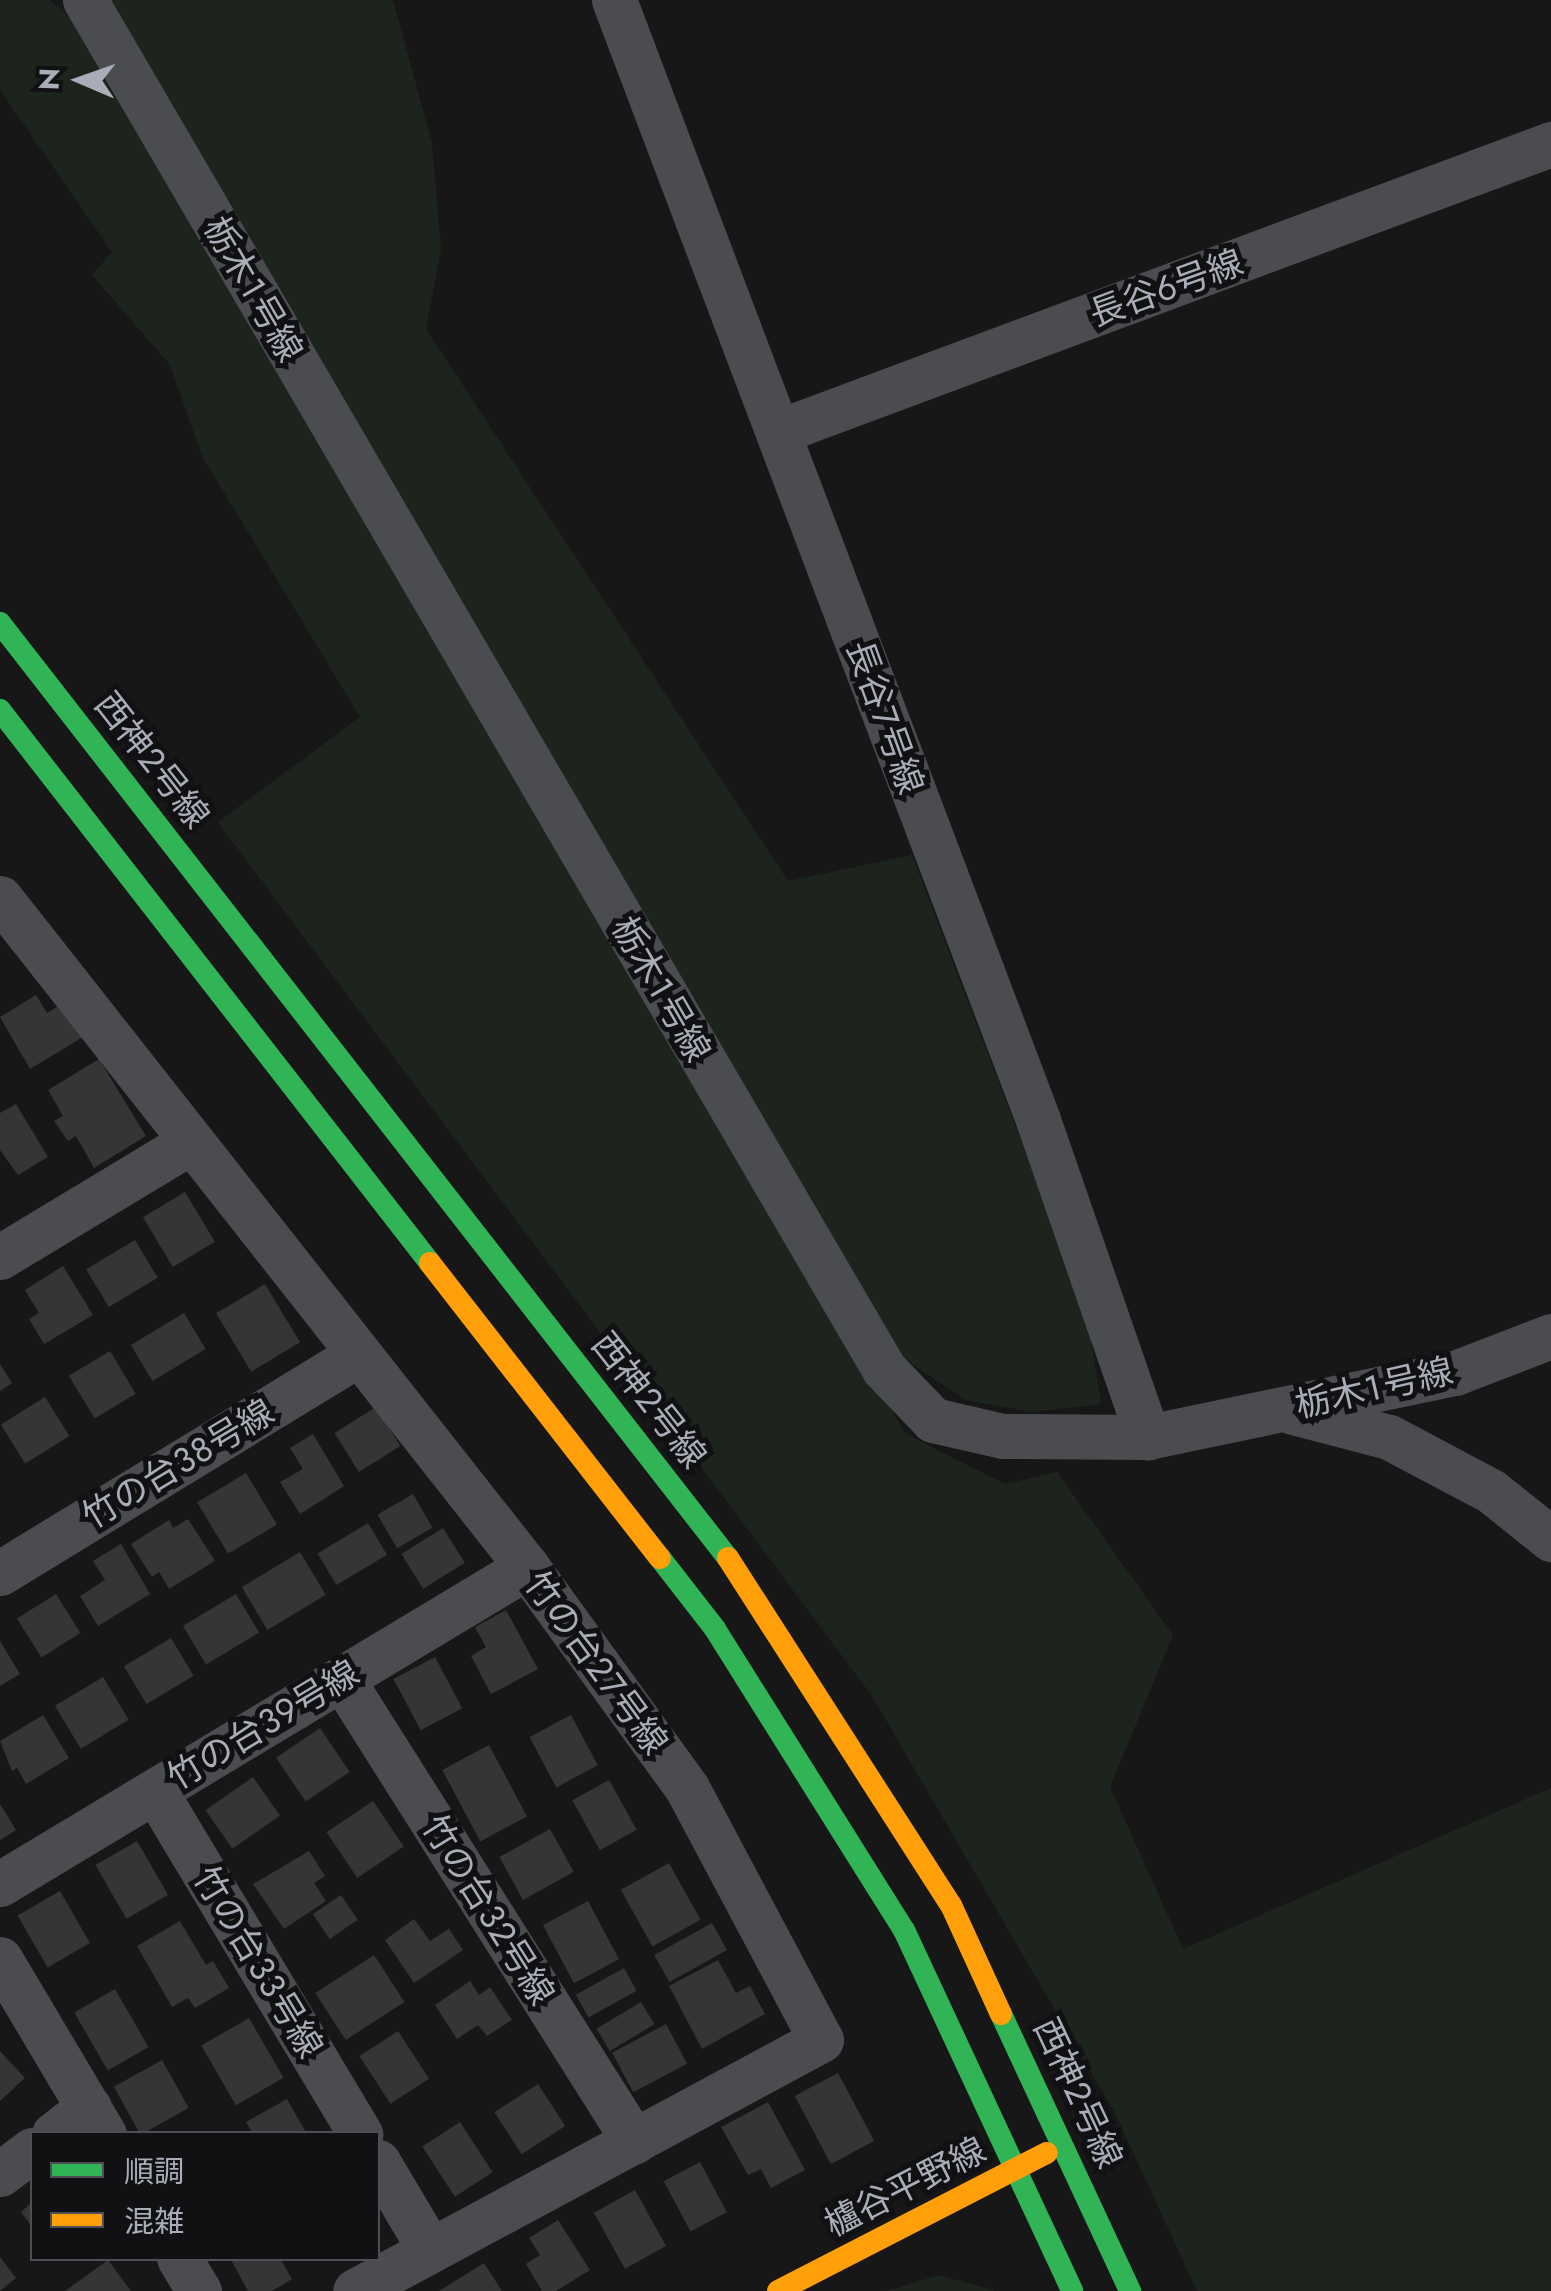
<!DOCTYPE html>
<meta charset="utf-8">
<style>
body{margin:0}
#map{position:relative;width:1551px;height:2291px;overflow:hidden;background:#171717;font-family:Jost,"Noto Sans JP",sans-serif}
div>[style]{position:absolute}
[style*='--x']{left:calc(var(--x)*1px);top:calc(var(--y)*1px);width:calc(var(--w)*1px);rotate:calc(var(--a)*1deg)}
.green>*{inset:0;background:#1d241e}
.building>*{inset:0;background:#353536;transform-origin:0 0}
.street>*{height:45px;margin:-22.5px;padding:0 22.5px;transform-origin:22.5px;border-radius:22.5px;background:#4b4c50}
.fast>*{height:22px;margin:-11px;padding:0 11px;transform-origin:11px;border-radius:11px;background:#30b455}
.slow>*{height:22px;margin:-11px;padding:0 11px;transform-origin:11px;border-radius:11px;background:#ff9f0a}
span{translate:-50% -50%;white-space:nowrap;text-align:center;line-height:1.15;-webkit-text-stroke:10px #111113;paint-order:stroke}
.street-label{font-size:35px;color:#a8adb8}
.legend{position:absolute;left:30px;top:2131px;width:350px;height:130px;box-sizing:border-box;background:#111113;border:2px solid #4d4f55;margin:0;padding:12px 18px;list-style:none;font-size:30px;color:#a8adb8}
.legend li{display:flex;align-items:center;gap:20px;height:50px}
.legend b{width:50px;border:2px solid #4d4f55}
.north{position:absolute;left:30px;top:30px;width:100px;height:100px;-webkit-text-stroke:8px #111113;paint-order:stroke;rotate:272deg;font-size:28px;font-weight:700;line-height:40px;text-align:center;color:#a8adb8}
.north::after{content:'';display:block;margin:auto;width:35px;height:45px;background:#a8adb8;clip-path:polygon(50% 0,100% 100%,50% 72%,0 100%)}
</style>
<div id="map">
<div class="green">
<i style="clip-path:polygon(0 0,49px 0,73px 20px,906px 1434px,1005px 1484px,1057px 1472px,1173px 1635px,1110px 1787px,1183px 1949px,1551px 1788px,1551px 2291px,1197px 2291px,1116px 2115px,872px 1696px,218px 822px,360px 717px,202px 456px,170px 365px,92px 275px,112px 252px,0 90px)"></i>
<i style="clip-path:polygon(109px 0,393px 0,432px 143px,441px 249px,426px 329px,788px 881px,912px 855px,1087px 1314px,1101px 1404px,1032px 1412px,966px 1400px,898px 1355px)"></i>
<i style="clip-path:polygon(939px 2275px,993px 2290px,993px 2291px,887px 2291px)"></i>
</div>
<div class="building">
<i style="clip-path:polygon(36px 995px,47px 1013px,62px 1004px,83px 1037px,30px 1069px,0 1017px)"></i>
<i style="clip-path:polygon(99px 1059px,146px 1136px,94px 1168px,76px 1136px,68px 1141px,54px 1121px,63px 1116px,48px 1090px)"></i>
<i style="clip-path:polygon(16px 1104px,48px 1157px,18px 1175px,0 1150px,0 1113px)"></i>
<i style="left:185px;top:1192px;width:58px;height:49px;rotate:59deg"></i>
<i style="left:135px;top:1240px;width:44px;height:57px;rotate:59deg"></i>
<i style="clip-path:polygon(63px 1266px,93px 1315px,44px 1344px,29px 1319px,39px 1313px,25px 1290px)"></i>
<i style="left:265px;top:1284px;width:68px;height:57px;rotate:59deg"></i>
<i style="left:184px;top:1313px;width:42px;height:62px;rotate:59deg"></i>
<i style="left:110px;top:1351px;width:50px;height:48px;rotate:59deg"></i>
<i style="clip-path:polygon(0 1364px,12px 1383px,0 1391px)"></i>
<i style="left:45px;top:1397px;width:46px;height:52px;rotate:58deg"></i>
<i style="left:376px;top:1407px;width:46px;height:49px;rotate:58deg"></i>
<i style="clip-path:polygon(313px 1434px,344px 1486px,300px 1514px,280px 1482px,303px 1469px,290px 1448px)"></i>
<i style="left:246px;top:1473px;width:60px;height:57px;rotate:59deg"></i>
<i style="left:413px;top:1494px;width:39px;height:41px;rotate:60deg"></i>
<i style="clip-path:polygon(188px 1519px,215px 1561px,169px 1589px,159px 1572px,152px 1577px,131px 1544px,169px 1520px,173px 1528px)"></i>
<i style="left:368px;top:1523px;width:37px;height:59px;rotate:59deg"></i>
<i style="left:443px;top:1528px;width:41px;height:49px;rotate:58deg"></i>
<i style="clip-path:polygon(121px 1544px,150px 1594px,98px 1626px,80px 1596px,105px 1580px,93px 1561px)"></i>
<i style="left:300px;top:1552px;width:50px;height:68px;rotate:59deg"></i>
<i style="left:56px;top:1594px;width:46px;height:46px;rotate:58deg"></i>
<i style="left:236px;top:1594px;width:45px;height:62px;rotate:59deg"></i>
<i style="clip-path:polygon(506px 1610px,538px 1669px,491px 1694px,471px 1656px,486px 1647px,475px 1627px)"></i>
<i style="left:171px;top:1638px;width:44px;height:55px;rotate:59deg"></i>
<i style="clip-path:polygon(0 1641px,20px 1674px,0 1686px)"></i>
<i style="left:435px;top:1657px;width:58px;height:47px;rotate:62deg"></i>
<i style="left:103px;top:1677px;width:50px;height:56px;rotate:59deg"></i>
<i style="clip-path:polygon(43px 1715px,69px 1758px,26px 1784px,17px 1768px,12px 1771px,0 1741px)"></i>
<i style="left:571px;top:1715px;width:57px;height:47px;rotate:62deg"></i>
<i style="left:320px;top:1728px;width:53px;height:53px;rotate:56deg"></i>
<i style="left:489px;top:1745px;width:81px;height:53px;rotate:62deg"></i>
<i style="left:253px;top:1777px;width:47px;height:58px;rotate:55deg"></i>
<i style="left:609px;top:1780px;width:57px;height:42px;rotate:61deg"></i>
<i style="left:373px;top:1801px;width:55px;height:56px;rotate:56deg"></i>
<i style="clip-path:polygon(0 1804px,16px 1830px,0 1840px)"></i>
<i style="left:550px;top:1829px;width:49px;height:58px;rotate:61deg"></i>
<i style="left:137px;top:1841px;width:62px;height:48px;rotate:60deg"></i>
<i style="clip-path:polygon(309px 1851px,325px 1876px,314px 1883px,326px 1901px,284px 1929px,253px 1884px)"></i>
<i style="left:669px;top:1863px;width:65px;height:55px;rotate:61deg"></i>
<i style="left:60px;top:1891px;width:60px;height:49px;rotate:60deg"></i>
<i style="left:341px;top:1895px;width:30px;height:34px;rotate:56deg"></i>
<i style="left:588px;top:1901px;width:66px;height:51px;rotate:62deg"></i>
<i style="clip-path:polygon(414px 1919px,430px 1941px,449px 1929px,463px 1950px,414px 1983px,385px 1940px)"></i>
<i style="clip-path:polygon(180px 1921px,206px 1965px,213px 1961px,229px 1988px,195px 2008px,188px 1998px,172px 2007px,137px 1946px)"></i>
<i style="left:712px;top:1923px;width:31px;height:66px;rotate:61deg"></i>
<i style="left:374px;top:1955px;width:56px;height:70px;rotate:57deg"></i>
<i style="clip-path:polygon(718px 1960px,736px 1993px,750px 1986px,765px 2014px,702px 2049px,669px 1986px)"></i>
<i style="left:624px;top:1968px;width:26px;height:55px;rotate:61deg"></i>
<i style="clip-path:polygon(470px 1981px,479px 1995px,490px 1987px,512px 2020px,487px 2036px,478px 2025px,457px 2039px,435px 2005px)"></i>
<i style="left:115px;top:1989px;width:67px;height:47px;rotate:60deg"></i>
<i style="left:641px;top:2002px;width:26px;height:52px;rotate:59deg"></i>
<i style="left:249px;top:2018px;width:69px;height:55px;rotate:60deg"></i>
<i style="left:666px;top:2024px;width:45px;height:61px;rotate:62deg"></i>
<i style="left:398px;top:2031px;width:57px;height:46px;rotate:57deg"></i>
<i style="clip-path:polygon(0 2051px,25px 2078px,0 2101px)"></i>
<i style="left:162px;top:2060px;width:55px;height:55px;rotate:61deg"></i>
<i style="left:838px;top:2073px;width:77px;height:49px;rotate:62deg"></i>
<i style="left:538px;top:2084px;width:50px;height:52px;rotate:57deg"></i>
<i style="clip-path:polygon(287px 2099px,307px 2134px,253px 2134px,246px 2122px)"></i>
<i style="clip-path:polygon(768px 2102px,805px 2170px,771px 2188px,761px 2169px,748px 2175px,721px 2127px)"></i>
<i style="left:460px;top:2122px;width:60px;height:45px;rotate:57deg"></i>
<i style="left:700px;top:2162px;width:57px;height:41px;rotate:62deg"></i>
<i style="left:635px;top:2190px;width:64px;height:47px;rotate:61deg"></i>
<i style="clip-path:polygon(32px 2202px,32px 2227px,21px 2212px)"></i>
<i style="clip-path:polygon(558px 2220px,590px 2270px,556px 2291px,542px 2291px,526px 2264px,540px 2255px,529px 2238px)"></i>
<i style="clip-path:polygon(0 2257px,16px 2278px,0 2291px)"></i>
<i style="clip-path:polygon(230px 2258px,280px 2258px,292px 2279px,272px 2291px,248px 2291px)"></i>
<i style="clip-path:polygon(108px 2260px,131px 2291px,65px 2291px)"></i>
<i style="clip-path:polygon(484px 2263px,502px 2291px,439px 2291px)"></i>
</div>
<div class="street">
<i style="--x:85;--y:0;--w:1585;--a:59.73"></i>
<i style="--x:884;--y:1369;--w:71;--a:46.1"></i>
<i style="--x:933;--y:1420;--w:72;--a:12.9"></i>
<i style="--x:1003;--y:1436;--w:145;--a:0.4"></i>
<i style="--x:1148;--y:1437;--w:314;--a:-11.8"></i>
<i style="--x:1455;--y:1373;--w:103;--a:-21.1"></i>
<i style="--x:614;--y:0;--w:1198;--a:69.26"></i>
<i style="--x:1038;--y:1120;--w:336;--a:70.9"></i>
<i style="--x:780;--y:431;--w:823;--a:-20.42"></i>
<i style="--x:0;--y:898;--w:852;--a:51.77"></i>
<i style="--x:527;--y:1567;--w:273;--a:54.1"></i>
<i style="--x:687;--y:1788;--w:285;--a:62"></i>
<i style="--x:821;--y:2040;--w:529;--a:151.69"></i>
<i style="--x:0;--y:1257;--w:223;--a:-31.1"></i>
<i style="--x:1293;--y:1412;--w:99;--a:14.6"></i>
<i style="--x:1389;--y:1437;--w:115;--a:27.9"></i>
<i style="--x:1491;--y:1491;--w:77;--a:38.7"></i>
<i style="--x:0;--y:1573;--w:418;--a:-31.4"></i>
<i style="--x:342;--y:1679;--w:547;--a:57.71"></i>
<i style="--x:155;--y:1791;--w:400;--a:59.1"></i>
<i style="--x:0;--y:1884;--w:615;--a:-31.03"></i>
<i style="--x:0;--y:1959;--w:204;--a:59.3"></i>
<i style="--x:54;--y:2134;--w:44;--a:-37.6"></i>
<i style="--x:378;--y:2162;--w:102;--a:59.4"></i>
<i style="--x:0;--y:2174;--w:40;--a:-37"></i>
<i style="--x:179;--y:2258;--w:39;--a:59"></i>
</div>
<div class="fast">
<i style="--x:0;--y:623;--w:1185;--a:52.1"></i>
<i style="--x:0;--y:710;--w:701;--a:52.13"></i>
<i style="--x:660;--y:1558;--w:90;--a:52.2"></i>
<i style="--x:715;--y:1629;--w:355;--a:57.9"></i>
<i style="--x:904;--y:1930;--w:398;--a:65"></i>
<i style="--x:1001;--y:2014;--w:306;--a:65"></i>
</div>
<div class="slow">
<i style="--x:430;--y:1263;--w:374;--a:52.1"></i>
<i style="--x:728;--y:1558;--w:412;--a:57.3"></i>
<i style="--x:951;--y:1905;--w:120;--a:65.4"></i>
<i style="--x:778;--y:2291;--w:302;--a:-27.2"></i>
</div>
<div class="street-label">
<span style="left:1166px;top:288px;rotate:-20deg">長谷６号線</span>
<span style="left:253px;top:289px;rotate:60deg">栃木１号線</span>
<span style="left:885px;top:717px;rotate:70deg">長谷７号線</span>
<span style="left:152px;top:760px;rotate:52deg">西神２号線</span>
<span style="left:661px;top:989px;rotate:60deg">栃木１号線</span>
<span style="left:1374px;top:1388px;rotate:-13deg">栃木１号線</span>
<span style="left:649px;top:1400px;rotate:52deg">西神２号線</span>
<span style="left:178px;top:1464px;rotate:-31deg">竹の台３８号線</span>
<span style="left:596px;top:1663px;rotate:54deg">竹の台２７号線</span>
<span style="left:263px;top:1725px;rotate:-31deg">竹の台３９号線</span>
<span style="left:488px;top:1910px;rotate:58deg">竹の台３２号線</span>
<span style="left:258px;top:1962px;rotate:59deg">竹の台３３号線</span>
<span style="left:1078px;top:2093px;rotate:65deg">西神２号線</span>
<span style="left:905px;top:2187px;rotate:-27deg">櫨谷平野線</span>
</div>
<ul class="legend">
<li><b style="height:12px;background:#30b455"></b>順調</li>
<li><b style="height:12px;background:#ff9f0a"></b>混雑</li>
</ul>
<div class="north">N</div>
</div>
